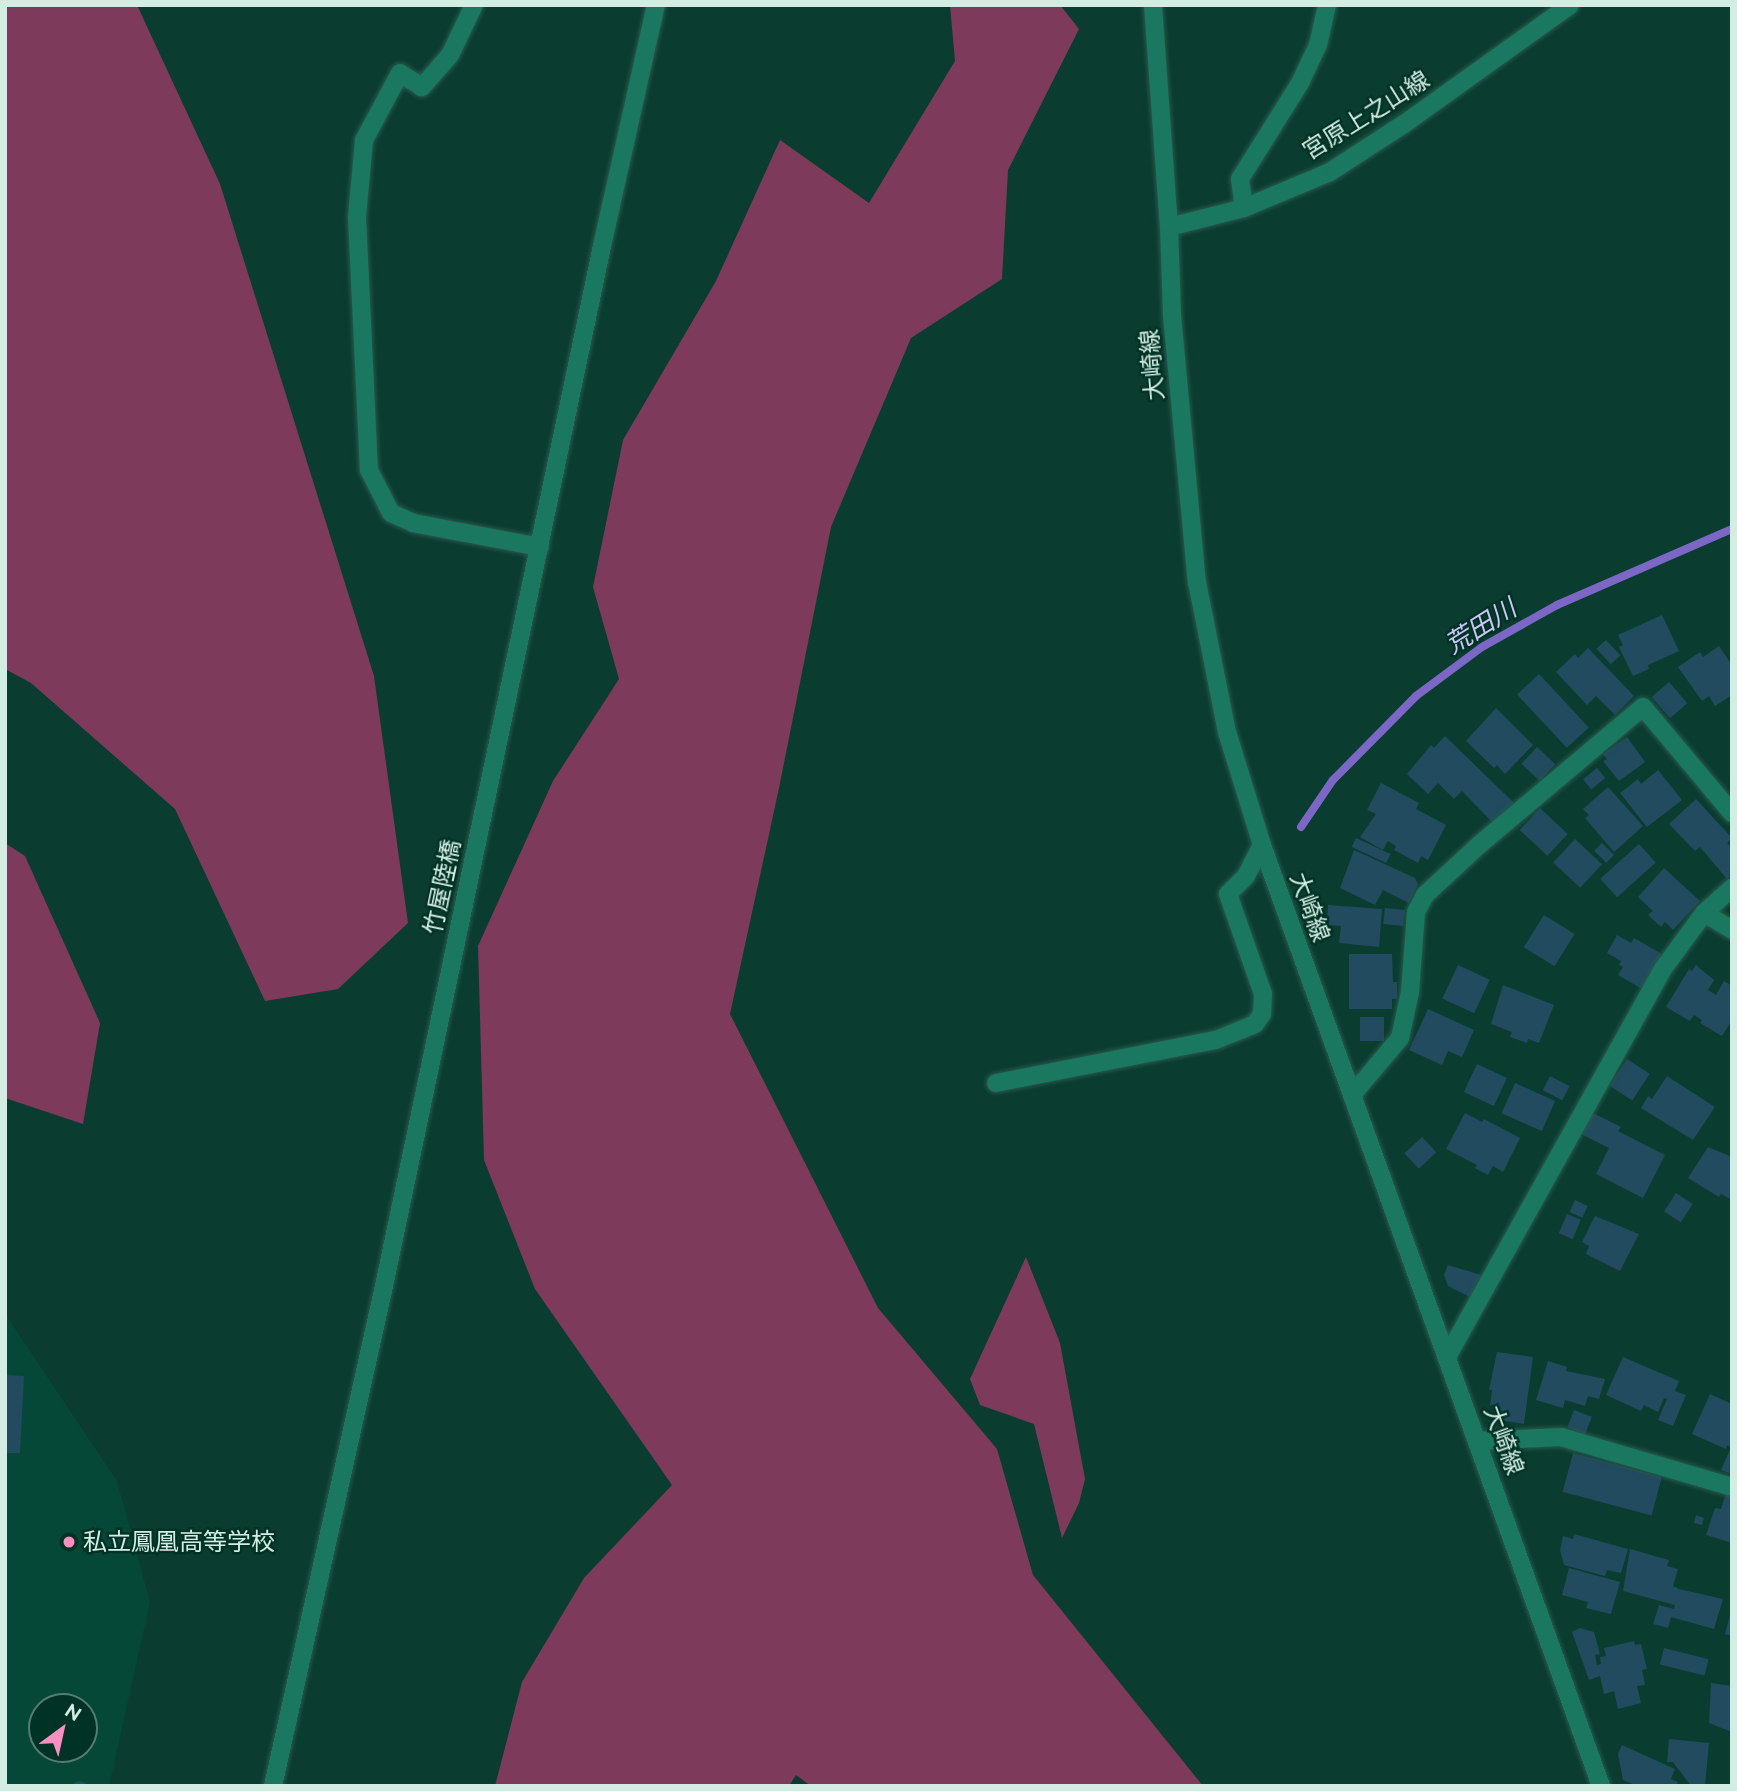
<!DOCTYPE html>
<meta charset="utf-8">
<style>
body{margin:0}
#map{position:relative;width:1737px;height:1791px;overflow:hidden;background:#0a3d30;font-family:Raleway,"Noto Sans JP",sans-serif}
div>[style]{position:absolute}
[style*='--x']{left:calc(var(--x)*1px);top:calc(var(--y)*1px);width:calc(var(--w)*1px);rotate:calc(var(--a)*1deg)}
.built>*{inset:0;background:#064838}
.green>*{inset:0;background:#7d3a5b}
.stream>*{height:8px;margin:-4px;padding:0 4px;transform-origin:4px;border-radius:4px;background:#7c67c7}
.building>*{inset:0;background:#224b5f;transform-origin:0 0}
.roads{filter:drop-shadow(0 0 2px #2a594d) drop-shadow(0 0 2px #2a594d)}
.minor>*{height:18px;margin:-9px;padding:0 9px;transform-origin:9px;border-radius:9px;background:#1a7860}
.tertiary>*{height:18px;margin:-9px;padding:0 9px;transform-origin:9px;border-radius:9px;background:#1a7860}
.dots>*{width:19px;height:19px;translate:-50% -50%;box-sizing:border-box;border:4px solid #003326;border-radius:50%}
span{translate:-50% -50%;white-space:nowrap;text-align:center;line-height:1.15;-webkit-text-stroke:5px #003326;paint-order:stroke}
.street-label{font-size:24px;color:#d4ede3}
.poi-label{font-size:24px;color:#d4ede3}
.left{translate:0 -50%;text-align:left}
.water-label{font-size:26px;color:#ccc5f7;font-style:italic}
.frame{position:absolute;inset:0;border:7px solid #d4ede3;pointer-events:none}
.north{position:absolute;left:28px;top:1693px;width:70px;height:70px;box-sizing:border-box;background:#003326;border:2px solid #557d72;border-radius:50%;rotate:33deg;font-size:19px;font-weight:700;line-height:28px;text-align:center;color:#d4ede3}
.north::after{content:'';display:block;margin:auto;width:24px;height:32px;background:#fc8fc2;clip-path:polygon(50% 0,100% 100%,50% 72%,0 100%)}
</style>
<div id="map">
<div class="built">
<i style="clip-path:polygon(evenodd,5px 1314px,117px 1481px,150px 1602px,109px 1786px,5px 1786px,5px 1314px,42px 1707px,84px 1707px,84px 1749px,42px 1749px,42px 1707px)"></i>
</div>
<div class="green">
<i style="clip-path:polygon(5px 5px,137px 5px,220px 184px,374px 676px,408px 923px,338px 989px,265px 1001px,175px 809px,31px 683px,5px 669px)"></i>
<i style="clip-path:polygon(950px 5px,1060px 5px,1079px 29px,1008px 170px,1002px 279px,911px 338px,831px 527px,779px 788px,730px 1014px,878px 1308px,997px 1449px,1033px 1575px,1203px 1786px,811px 1786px,796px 1775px,789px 1786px,495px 1786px,522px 1682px,584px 1578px,672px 1485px,535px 1289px,484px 1160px,478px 946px,553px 781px,619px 679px,593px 587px,623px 440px,716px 281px,780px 140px,869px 203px,955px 61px)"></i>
<i style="clip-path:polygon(5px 843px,25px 856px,100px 1023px,83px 1124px,5px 1098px)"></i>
<i style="clip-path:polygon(1026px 1257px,1060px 1343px,1085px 1479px,1079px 1503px,1062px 1538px,1034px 1424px,980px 1405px,970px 1379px)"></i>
</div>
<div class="stream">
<i style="--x:1301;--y:827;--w:57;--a:-55.8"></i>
<i style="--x:1333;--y:780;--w:118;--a:-45.3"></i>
<i style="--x:1416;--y:696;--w:82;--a:-36.6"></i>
<i style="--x:1482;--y:647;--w:86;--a:-29.2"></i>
<i style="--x:1557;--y:605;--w:191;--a:-23.5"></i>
</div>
<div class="building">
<i style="clip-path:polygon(1662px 615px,1679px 651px,1648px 665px,1649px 669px,1633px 676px,1619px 647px,1623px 645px,1618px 635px)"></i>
<i style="left:1606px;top:640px;width:21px;height:13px;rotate:47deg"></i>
<i style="clip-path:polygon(1719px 646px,1732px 665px,1732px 695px,1715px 706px,1709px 696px,1702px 701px,1678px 667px,1700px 652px,1703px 657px)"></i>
<i style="clip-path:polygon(1588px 648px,1634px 696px,1615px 715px,1596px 696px,1587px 705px,1556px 672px,1575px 654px,1578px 658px)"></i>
<i style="left:1539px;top:674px;width:73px;height:30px;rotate:47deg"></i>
<i style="left:1669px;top:682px;width:28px;height:23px;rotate:49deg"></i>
<i style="clip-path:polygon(1496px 708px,1533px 745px,1505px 774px,1497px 765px,1494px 768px,1466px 741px)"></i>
<i style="clip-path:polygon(1445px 736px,1514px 803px,1492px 822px,1462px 791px,1454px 799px,1438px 783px,1428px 794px,1407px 774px,1431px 745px,1434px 748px)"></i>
<i style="clip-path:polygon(1627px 737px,1645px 762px,1619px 781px,1603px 761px,1607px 759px,1603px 754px)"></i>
<i style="left:1537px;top:747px;width:25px;height:23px;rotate:43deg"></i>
<i style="left:1597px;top:768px;width:13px;height:18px;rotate:51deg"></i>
<i style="clip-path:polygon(1658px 770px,1682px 800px,1647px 827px,1620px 793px,1638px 779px,1641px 784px)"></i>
<i style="clip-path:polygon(1381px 783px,1419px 803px,1416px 809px,1446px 825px,1428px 860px,1421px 856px,1418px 863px,1394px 850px,1396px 846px,1388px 841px,1383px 850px,1360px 837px,1376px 814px,1367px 810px)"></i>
<i style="clip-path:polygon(1608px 787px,1643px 826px,1614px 852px,1585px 818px,1589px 815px,1583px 809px)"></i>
<i style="clip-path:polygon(1696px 799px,1732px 838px,1727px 843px,1732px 848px,1732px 874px,1727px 879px,1700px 847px,1695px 851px,1669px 824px)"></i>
<i style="left:1540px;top:808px;width:38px;height:30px;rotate:43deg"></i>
<i style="left:1356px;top:838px;width:38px;height:10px;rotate:25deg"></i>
<i style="left:1575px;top:839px;width:37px;height:32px;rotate:43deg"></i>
<i style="left:1602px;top:843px;width:17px;height:11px;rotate:45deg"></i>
<i style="left:1639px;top:844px;width:25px;height:52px;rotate:48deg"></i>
<i style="clip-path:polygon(1354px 850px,1415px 878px,1418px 884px,1409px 903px,1383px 890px,1375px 905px,1340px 888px)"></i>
<i style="clip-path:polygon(1664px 868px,1700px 901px,1673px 930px,1665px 922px,1661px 927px,1648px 915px,1653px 911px,1638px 897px)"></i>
<i style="clip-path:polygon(1328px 905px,1382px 909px,1379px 947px,1339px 943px,1341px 926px,1327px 925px)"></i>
<i style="left:1385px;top:908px;width:20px;height:16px;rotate:6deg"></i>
<i style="left:1544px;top:915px;width:36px;height:38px;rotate:32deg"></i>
<i style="clip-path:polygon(1617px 935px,1631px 943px,1634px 938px,1662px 954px,1642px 989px,1618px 975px,1623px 967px,1619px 965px,1621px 961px,1607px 953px)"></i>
<i style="clip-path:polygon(1349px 954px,1392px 954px,1393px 982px,1397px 982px,1397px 999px,1392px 999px,1392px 1009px,1349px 1009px)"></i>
<i style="left:1458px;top:965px;width:35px;height:37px;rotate:25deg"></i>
<i style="clip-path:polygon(1696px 965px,1714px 980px,1708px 990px,1716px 995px,1724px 981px,1732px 986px,1732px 1020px,1722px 1036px,1700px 1023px,1702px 1020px,1694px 1015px,1690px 1021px,1666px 1007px,1689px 969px,1692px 971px)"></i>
<i style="clip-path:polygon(1503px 985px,1554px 1005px,1539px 1043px,1528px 1039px,1527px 1043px,1510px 1037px,1512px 1032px,1491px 1024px)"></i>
<i style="clip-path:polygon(1428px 1009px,1474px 1030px,1462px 1057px,1448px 1051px,1442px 1065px,1409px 1050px)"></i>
<i style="left:1360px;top:1017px;width:24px;height:24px"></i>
<i style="left:1627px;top:1059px;width:27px;height:32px;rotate:33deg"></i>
<i style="left:1477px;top:1064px;width:33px;height:31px;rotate:25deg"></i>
<i style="left:1550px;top:1076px;width:22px;height:16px;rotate:27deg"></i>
<i style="clip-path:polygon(1667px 1076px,1715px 1107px,1693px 1140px,1641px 1108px,1648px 1096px,1652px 1099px)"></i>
<i style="left:1515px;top:1083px;width:44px;height:33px;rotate:24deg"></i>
<i style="clip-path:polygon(1465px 1113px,1482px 1122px,1484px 1119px,1520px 1138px,1503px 1172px,1493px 1166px,1488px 1175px,1475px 1168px,1477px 1165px,1446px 1149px)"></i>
<i style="clip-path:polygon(1593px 1113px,1621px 1127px,1618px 1131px,1665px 1155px,1643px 1198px,1596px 1174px,1609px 1148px,1581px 1134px)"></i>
<i style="left:1422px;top:1137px;width:21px;height:24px;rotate:47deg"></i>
<i style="clip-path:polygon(1708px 1147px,1732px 1157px,1732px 1200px,1721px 1194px,1719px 1197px,1688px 1178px)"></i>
<i style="left:1676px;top:1193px;width:20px;height:22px;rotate:33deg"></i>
<i style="left:1575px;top:1200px;width:14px;height:13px;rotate:25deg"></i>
<i style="left:1567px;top:1214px;width:15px;height:21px;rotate:23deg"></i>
<i style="clip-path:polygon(1595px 1216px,1639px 1234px,1620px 1271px,1586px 1254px,1589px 1246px,1582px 1242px)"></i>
<i style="clip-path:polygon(1448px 1265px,1481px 1275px,1470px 1297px,1448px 1286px,1444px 1275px)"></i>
<i style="clip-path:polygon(1497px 1352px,1533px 1357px,1524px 1424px,1493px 1419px,1495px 1406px,1490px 1405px,1492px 1390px,1489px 1390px)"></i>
<i style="clip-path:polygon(1623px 1357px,1679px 1381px,1675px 1391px,1686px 1395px,1673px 1426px,1658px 1420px,1667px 1399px,1664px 1398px,1658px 1412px,1644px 1405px,1641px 1411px,1606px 1395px)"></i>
<i style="clip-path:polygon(1548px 1361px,1567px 1367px,1566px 1371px,1605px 1379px,1599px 1399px,1588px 1396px,1585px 1406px,1565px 1400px,1563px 1408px,1536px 1400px)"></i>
<i style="clip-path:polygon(5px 1375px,24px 1376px,20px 1453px,5px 1453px)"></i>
<i style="clip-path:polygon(1710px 1394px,1732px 1404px,1732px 1474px,1721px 1470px,1731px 1447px,1727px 1445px,1726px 1449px,1692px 1434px)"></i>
<i style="left:1574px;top:1410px;width:19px;height:19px;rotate:21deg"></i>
<i style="left:1573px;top:1453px;width:92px;height:40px;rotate:15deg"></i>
<i style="clip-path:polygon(1726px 1493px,1732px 1495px,1732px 1543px,1706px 1535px,1715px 1508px,1721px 1509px)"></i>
<i style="clip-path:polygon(1696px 1515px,1704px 1518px,1702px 1525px,1694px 1523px)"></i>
<i style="clip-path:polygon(1574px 1534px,1628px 1549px,1621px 1573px,1607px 1570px,1605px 1576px,1564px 1565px,1560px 1550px,1563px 1536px,1573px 1539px)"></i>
<i style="clip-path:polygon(1630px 1549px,1669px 1560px,1667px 1566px,1678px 1569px,1673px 1586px,1679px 1589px,1723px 1599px,1714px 1629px,1671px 1617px,1668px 1628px,1653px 1624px,1659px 1605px,1674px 1609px,1675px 1605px,1623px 1591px)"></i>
<i style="clip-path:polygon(1569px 1568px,1620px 1582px,1611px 1614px,1586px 1608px,1588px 1602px,1562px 1595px)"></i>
<i style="clip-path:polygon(1731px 1611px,1732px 1611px,1732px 1636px,1725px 1634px)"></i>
<i style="clip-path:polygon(1580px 1628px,1594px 1632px,1600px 1654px,1595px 1655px,1597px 1665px,1601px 1664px,1600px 1657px,1606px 1656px,1604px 1648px,1634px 1641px,1635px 1645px,1641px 1644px,1647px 1669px,1642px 1670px,1645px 1685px,1637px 1686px,1641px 1703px,1618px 1709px,1614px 1691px,1604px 1694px,1600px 1676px,1589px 1680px,1572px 1632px)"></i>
<i style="left:1664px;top:1648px;width:46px;height:17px;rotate:14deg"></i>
<i style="clip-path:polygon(1711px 1683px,1732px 1686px,1732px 1732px,1709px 1723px)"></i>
<i style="clip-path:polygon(1669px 1739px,1709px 1743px,1705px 1786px,1691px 1786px,1673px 1762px,1667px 1762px)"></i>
<i style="clip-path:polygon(1622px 1745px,1675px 1769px,1671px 1779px,1678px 1782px,1676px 1786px,1637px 1786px,1623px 1780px,1618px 1754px)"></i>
<i style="clip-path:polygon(78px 1781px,83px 1782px,89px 1786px,70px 1786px)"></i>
</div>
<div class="roads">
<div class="minor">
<i style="--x:474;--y:5;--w:55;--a:115.6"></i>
<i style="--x:450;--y:55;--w:43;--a:131.2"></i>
<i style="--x:422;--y:87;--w:26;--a:-148"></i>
<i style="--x:400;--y:73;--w:76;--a:118.2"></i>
<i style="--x:364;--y:140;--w:77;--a:95.2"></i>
<i style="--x:357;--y:217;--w:253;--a:87.3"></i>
<i style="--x:369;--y:470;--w:48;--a:62.9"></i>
<i style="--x:391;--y:513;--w:24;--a:24"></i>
<i style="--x:413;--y:523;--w:129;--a:10.7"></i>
<i style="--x:1244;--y:208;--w:29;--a:-98"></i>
<i style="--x:1240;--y:179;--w:113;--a:-58"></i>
<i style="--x:1300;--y:83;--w:42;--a:-64.7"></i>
<i style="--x:1318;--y:45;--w:41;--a:-77.3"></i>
<i style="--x:1704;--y:913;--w:33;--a:31"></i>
<i style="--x:996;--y:1083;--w:224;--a:-11.1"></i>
<i style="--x:1216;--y:1040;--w:42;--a:-22.3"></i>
<i style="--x:1255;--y:1024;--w:12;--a:-55"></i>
<i style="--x:1262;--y:1014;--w:20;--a:-87"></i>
<i style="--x:1263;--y:994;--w:106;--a:-109.3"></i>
<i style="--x:1228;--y:894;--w:25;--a:-45"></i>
<i style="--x:1246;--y:876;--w:35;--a:-63"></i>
<i style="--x:1352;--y:1095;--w:75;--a:-49.9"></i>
<i style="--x:1400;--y:1038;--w:47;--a:-77.7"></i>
<i style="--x:1410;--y:992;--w:80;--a:-85.7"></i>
<i style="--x:1416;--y:912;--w:19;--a:-62"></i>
<i style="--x:1425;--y:895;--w:74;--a:-42.8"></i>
<i style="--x:1479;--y:845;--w:214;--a:-40.1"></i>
<i style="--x:1643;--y:707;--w:138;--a:50"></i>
<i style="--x:1447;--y:1357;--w:444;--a:-60.9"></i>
<i style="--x:1663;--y:969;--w:69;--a:-53.8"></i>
<i style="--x:1704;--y:913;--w:38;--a:-42"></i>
<i style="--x:1478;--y:1441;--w:83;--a:-2.8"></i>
<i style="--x:1561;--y:1437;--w:178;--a:16.3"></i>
</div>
<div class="tertiary">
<i style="--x:1153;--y:5;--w:223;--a:85.9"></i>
<i style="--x:1169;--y:227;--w:88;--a:88"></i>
<i style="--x:1172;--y:315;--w:268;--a:84.7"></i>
<i style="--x:1197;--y:582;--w:153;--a:78.7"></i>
<i style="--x:1227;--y:732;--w:118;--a:72.8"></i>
<i style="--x:1262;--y:845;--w:1000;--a:70.19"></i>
<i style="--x:1169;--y:227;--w:77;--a:-14.2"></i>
<i style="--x:1244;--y:208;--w:93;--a:-22.7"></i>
<i style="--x:1330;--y:172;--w:88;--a:-33"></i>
<i style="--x:1404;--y:124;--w:204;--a:-35.6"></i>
<i style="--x:273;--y:1786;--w:512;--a:-77.48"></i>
<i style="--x:384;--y:1286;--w:1063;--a:-78.16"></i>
<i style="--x:602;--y:246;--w:247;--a:-77.4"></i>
</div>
</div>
<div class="dots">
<i style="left:69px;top:1542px;background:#fc8fc2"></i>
</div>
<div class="street-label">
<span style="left:1366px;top:115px;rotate:-32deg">宮原上之山線</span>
<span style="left:1152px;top:365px;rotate:-95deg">大崎線</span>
<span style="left:442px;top:887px;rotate:-78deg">竹屋陸橋</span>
<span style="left:1310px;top:907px;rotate:70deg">大崎線</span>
<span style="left:1504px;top:1440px;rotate:70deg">大崎線</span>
</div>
<div class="poi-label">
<span class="left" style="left:83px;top:1542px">私立鳳凰高等学校</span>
</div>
<div class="water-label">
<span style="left:1481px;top:627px;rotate:-32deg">荒田川</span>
</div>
<div class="frame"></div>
<div class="north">N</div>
</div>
